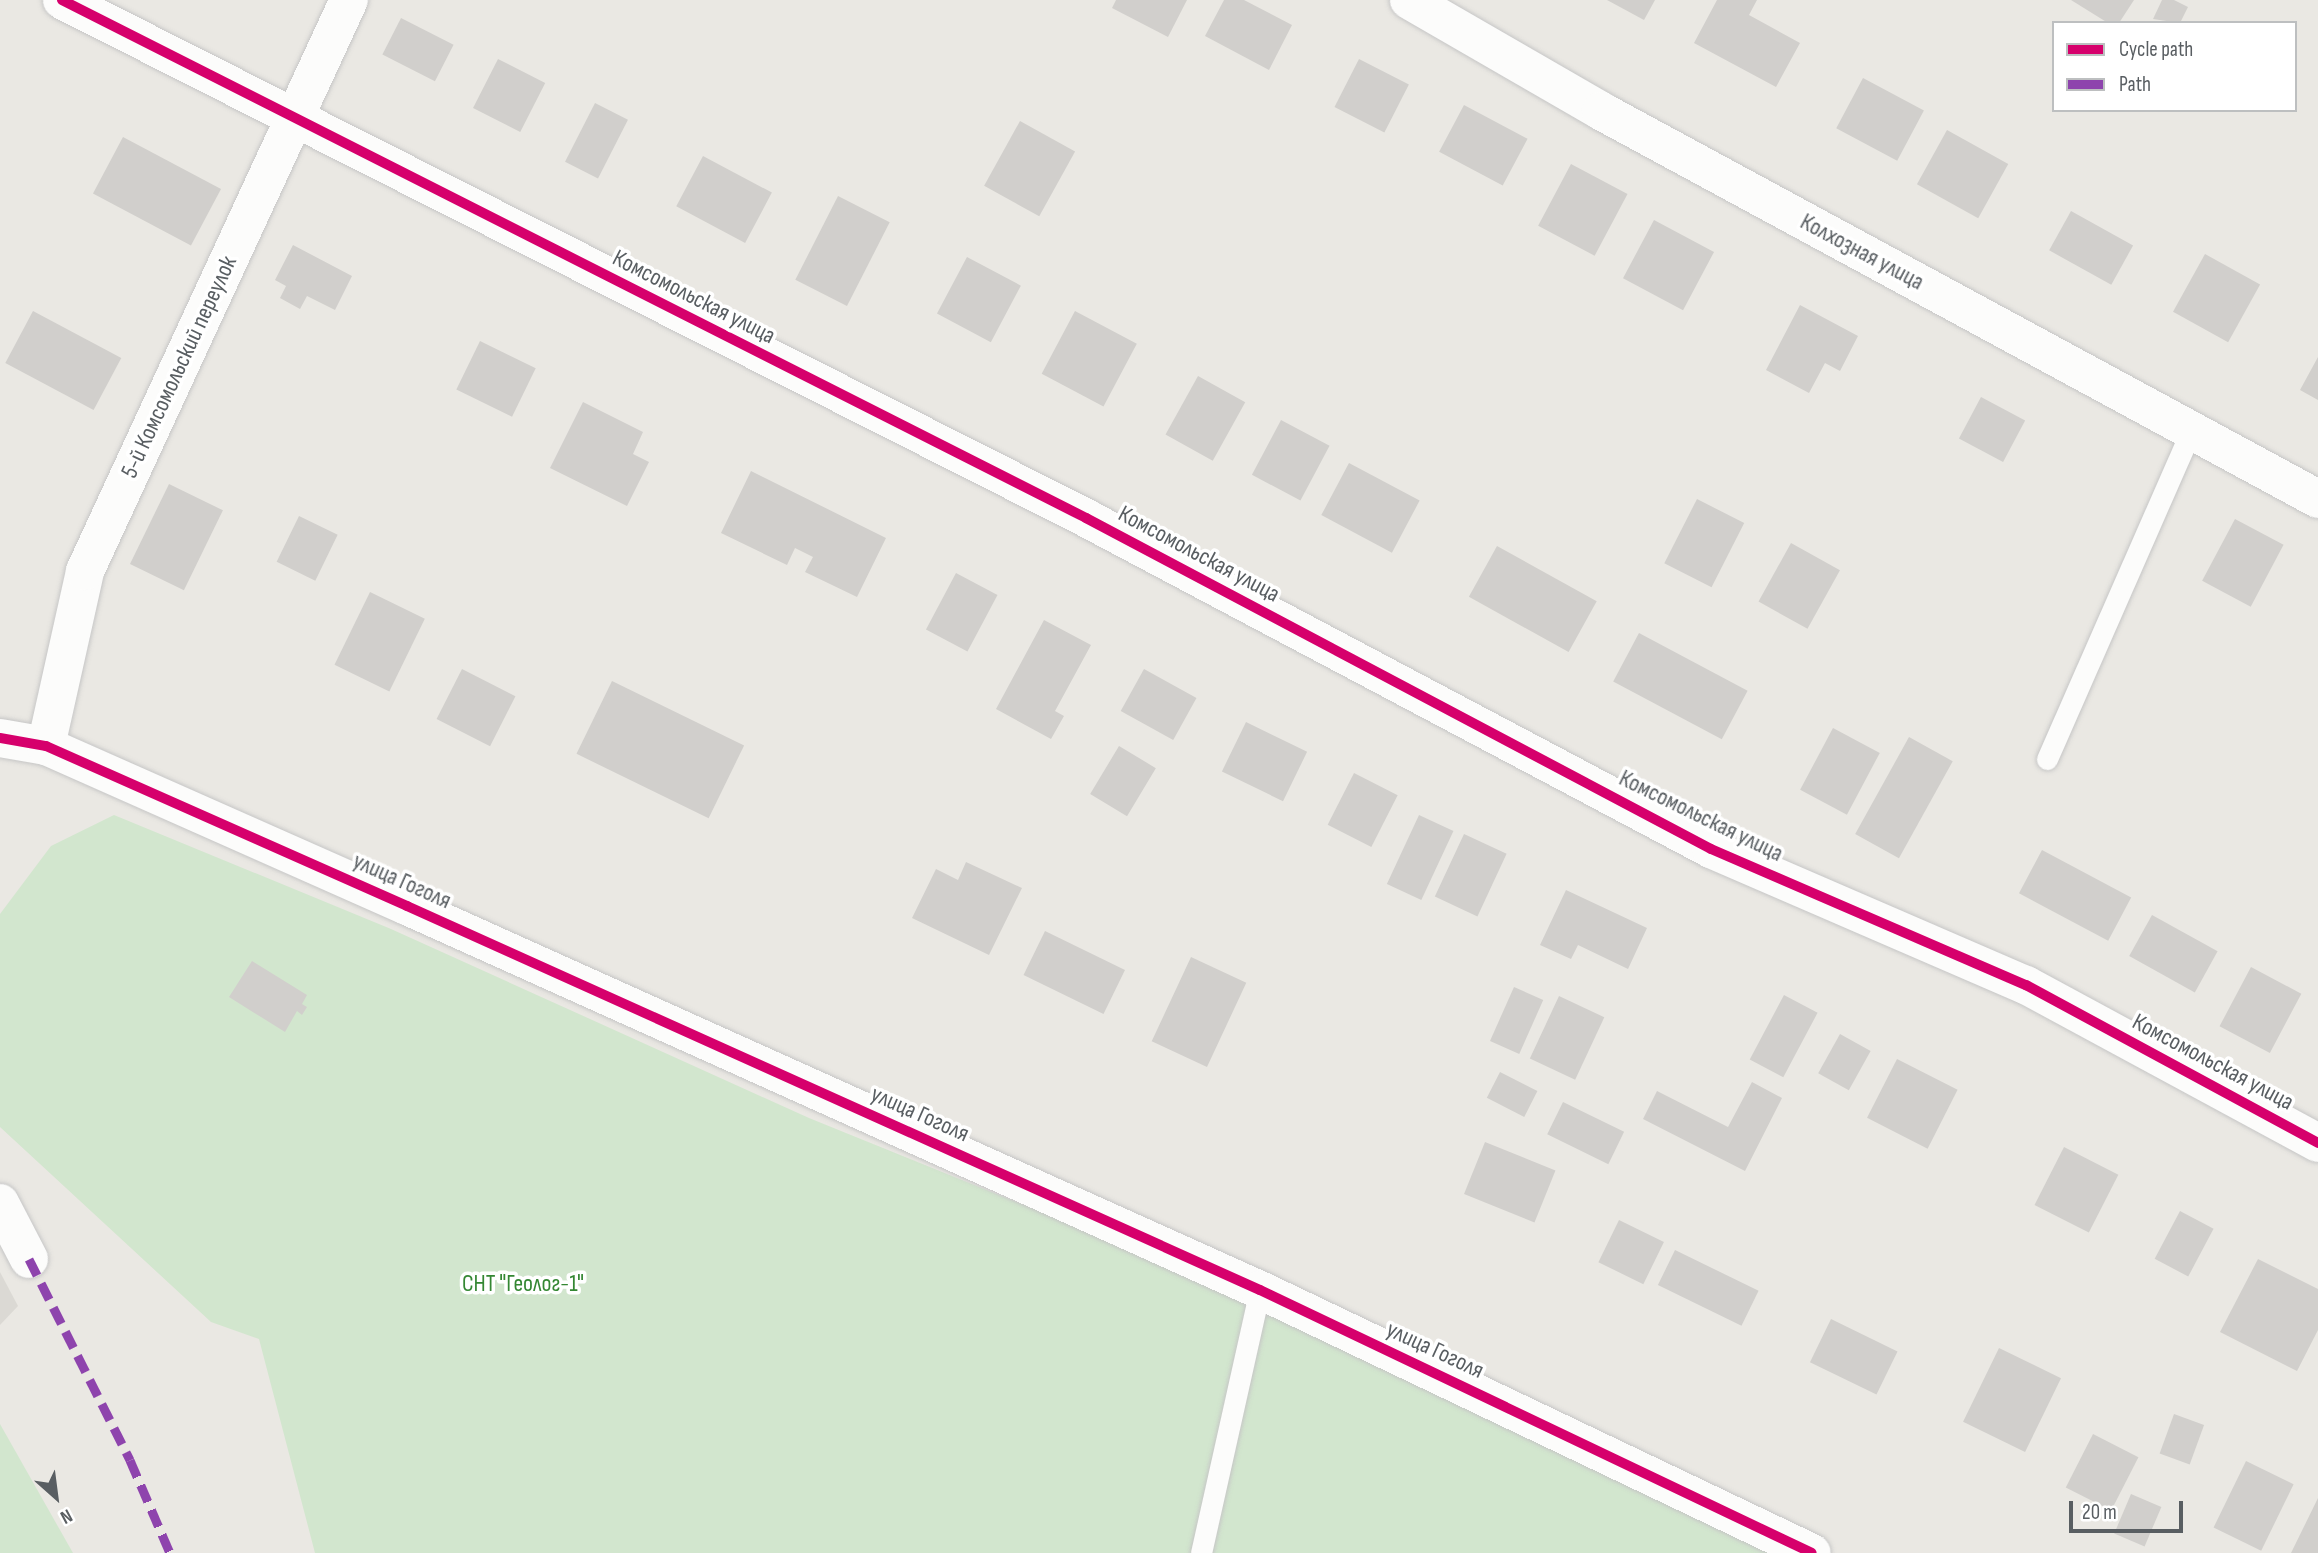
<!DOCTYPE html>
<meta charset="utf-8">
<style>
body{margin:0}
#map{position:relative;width:2318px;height:1553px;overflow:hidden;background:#eae8e3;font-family:"Sofia Sans Condensed",sans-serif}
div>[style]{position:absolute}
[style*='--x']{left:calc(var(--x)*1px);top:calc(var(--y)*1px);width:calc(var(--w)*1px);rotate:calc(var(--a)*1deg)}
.industrial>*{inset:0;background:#dbd9d4}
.green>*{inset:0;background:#d2e6ce}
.building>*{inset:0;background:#d1cfcc;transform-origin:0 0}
.roads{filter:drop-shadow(0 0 2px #c6c6c6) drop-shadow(0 0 2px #c6c6c6)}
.lane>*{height:21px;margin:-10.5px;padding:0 10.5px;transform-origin:10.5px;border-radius:10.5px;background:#fcfcfb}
.street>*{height:38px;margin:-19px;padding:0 19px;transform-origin:19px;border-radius:19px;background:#fcfcfb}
.quiet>*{height:9px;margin-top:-4.5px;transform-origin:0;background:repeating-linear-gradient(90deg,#8e44ad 0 18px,transparent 0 27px)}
.cycleway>*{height:10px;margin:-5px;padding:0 5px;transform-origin:5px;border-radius:5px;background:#d6006c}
span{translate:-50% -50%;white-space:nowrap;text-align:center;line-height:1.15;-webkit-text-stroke:7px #fff;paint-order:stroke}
.street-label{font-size:24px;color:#595e62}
.park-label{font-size:24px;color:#348733}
.legend{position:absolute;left:2052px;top:21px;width:245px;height:91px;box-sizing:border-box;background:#fff;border:2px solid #bdbfc0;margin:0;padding:9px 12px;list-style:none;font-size:21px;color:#595e62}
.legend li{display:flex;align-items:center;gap:14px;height:35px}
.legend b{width:35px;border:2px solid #bdbfc0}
.north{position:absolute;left:21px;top:1462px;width:70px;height:70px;-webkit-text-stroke:5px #fff;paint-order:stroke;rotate:152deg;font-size:19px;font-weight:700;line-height:28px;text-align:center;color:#595e62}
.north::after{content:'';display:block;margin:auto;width:24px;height:32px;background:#595e62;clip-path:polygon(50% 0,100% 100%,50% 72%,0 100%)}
.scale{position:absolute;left:2069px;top:1501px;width:114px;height:32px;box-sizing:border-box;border:4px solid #595e62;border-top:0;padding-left:9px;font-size:21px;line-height:24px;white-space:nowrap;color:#595e62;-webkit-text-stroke:5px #fff;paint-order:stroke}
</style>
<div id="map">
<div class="industrial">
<i style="clip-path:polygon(0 1272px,18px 1306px,0 1325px)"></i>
</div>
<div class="green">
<i style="clip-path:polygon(114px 815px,391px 929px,809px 1118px,1278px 1308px,1773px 1553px,315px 1553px,259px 1339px,211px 1322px,0 1127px,0 914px,51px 846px)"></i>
<i style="clip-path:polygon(0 1424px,73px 1553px,0 1553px)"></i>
</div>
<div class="building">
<i style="clip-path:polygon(1116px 0,1187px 0,1168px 37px,1112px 8px)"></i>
<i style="clip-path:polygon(1224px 0,1244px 0,1292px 25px,1269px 70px,1205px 36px)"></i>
<i style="clip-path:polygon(1607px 0,1655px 0,1644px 20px)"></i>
<i style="clip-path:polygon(1717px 0,1757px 0,1749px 15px,1800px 43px,1776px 87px,1694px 43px)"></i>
<i style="clip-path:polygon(2071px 0,2134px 0,2119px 23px,2108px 23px)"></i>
<i style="clip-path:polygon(2162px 0,2174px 0,2188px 7px,2180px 23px,2153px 19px)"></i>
<i style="left:401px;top:18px;width:59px;height:41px;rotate:27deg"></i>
<i style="left:498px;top:59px;width:53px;height:55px;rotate:27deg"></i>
<i style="left:1359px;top:59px;width:56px;height:54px;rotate:27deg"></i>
<i style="left:1863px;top:78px;width:69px;height:57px;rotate:28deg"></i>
<i style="left:595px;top:103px;width:37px;height:66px;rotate:27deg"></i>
<i style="left:1464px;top:105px;width:72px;height:53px;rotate:28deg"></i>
<i style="left:1020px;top:121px;width:63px;height:74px;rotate:29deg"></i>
<i style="left:1947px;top:130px;width:70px;height:62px;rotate:29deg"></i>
<i style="left:123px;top:137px;width:111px;height:64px;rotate:28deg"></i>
<i style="left:703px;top:156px;width:78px;height:57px;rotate:28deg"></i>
<i style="left:1571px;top:164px;width:64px;height:70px;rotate:28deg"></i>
<i style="left:838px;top:196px;width:58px;height:94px;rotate:27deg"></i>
<i style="left:2071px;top:211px;width:71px;height:45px;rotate:29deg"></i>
<i style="left:1654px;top:220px;width:68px;height:66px;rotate:28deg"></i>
<i style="clip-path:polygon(293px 245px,352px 276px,335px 310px,307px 296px,300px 309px,280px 298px,286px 286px,275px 280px)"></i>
<i style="left:2205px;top:254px;width:63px;height:66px;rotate:29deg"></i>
<i style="left:967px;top:257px;width:61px;height:64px;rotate:28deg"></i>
<i style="clip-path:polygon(1800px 305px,1858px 336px,1840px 371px,1825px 363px,1809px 393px,1766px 370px)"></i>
<i style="left:33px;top:311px;width:100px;height:59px;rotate:28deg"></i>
<i style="left:1075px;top:311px;width:70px;height:71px;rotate:28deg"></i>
<i style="left:480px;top:341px;width:62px;height:54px;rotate:26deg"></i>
<i style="clip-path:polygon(2318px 357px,2318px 400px,2300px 390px)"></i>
<i style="left:1198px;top:376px;width:54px;height:67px;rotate:29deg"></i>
<i style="left:1981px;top:397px;width:50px;height:47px;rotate:28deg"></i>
<i style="clip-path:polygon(583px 402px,643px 432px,633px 454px,649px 462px,627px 506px,550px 468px)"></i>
<i style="left:1281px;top:420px;width:55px;height:62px;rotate:28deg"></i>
<i style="left:1349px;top:463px;width:80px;height:59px;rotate:28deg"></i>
<i style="clip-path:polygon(751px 471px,886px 538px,857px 597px,805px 572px,813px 557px,795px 548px,787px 565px,721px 533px)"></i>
<i style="left:169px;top:484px;width:60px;height:89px;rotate:26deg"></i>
<i style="left:1697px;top:499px;width:53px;height:72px;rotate:27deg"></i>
<i style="left:299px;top:516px;width:43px;height:51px;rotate:26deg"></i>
<i style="left:2235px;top:519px;width:55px;height:70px;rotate:28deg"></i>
<i style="left:1791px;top:543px;width:56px;height:67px;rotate:29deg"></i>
<i style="left:1497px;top:546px;width:114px;height:58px;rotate:29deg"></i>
<i style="left:956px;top:573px;width:47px;height:64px;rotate:28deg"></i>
<i style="left:370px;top:592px;width:61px;height:81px;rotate:26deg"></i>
<i style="clip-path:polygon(1044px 620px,1091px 645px,1055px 711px,1064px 716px,1051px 739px,996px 709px)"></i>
<i style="left:1639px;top:633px;width:123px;height:55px;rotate:28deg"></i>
<i style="left:462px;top:669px;width:60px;height:56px;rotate:27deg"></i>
<i style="left:1144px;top:669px;width:60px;height:48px;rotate:29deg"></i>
<i style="left:612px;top:681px;width:147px;height:81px;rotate:26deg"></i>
<i style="left:1246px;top:722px;width:68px;height:55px;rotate:26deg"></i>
<i style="left:1833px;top:728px;width:53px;height:70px;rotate:28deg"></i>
<i style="left:1909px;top:737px;width:50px;height:111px;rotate:29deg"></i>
<i style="left:1119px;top:746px;width:43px;height:56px;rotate:31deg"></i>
<i style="left:1354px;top:773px;width:49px;height:58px;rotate:27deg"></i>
<i style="left:1419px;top:815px;width:38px;height:76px;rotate:25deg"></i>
<i style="left:1464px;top:834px;width:47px;height:69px;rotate:25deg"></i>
<i style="left:2042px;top:850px;width:101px;height:49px;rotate:28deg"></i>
<i style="clip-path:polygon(966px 862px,1022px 888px,989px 955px,912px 918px,936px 869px,958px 880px)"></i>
<i style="clip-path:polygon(1566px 890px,1647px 928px,1628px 969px,1578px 945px,1571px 959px,1540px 945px)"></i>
<i style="left:2152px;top:915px;width:75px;height:47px;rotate:29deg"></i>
<i style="left:1045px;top:931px;width:89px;height:49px;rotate:26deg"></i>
<i style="left:1191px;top:957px;width:61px;height:93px;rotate:25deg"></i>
<i style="clip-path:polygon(252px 961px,307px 995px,302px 1004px,307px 1007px,302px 1015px,297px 1011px,285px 1032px,229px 997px)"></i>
<i style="left:2251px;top:967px;width:57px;height:67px;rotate:28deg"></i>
<i style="left:1514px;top:987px;width:32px;height:59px;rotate:24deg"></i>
<i style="left:1784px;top:995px;width:38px;height:73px;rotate:28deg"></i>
<i style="left:1559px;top:996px;width:50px;height:69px;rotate:25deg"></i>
<i style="left:1840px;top:1034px;width:35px;height:45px;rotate:29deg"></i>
<i style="left:1897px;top:1059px;width:68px;height:66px;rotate:27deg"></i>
<i style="left:1500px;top:1072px;width:42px;height:29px;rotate:27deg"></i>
<i style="clip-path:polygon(1752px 1082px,1782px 1098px,1745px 1171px,1643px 1119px,1657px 1091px,1728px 1127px)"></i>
<i style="left:1563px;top:1102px;width:68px;height:36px;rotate:26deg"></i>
<i style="left:1485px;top:1142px;width:76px;height:56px;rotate:22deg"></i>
<i style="left:2064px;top:1147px;width:61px;height:65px;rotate:27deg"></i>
<i style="left:2180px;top:1211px;width:38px;height:54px;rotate:28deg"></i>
<i style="left:1619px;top:1220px;width:50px;height:47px;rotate:26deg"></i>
<i style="left:1675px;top:1250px;width:93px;height:39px;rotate:26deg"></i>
<i style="clip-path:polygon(2258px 1259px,2318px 1289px,2318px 1330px,2297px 1371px,2220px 1332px)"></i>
<i style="left:1831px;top:1319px;width:74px;height:48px;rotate:26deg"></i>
<i style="left:1999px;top:1348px;width:69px;height:82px;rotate:26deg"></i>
<i style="left:2174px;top:1414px;width:32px;height:42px;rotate:20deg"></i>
<i style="left:2093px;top:1434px;width:51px;height:60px;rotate:27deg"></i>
<i style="left:2246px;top:1461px;width:53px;height:74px;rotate:26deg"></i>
<i style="left:2131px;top:1494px;width:33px;height:43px;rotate:23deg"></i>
<i style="clip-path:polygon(2318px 1498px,2318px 1553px,2291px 1553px)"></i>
</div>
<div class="roads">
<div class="lane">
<i style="--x:2047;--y:759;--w:358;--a:-66.3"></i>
<i style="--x:1201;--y:1553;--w:270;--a:-77.4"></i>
</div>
<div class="street">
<i style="--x:62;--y:0;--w:1148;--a:26.83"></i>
<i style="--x:1086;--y:518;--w:707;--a:27.91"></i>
<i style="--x:1711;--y:849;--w:343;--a:23.4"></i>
<i style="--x:2026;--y:985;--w:332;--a:28.4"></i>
<i style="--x:1409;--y:0;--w:222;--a:30"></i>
<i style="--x:1601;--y:111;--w:815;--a:28.42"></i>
<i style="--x:0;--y:738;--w:47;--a:9.9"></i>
<i style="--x:46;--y:746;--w:395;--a:23.9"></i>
<i style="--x:407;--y:906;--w:935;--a:24.24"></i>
<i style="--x:1260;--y:1290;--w:611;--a:25.48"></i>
<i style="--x:46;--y:746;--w:179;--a:-77.4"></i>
<i style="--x:85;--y:571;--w:629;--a:-65.19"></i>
<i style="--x:0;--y:1203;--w:63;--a:62.6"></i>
</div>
</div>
<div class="quiet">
<i style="--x:29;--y:1259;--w:225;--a:63.3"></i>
<i style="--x:130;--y:1460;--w:101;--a:66.7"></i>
</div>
<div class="cycleway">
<i style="--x:62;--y:0;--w:1148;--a:26.83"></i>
<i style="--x:1086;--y:518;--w:707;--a:27.91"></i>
<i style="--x:1711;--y:849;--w:343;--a:23.4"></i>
<i style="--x:2026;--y:985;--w:332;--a:28.4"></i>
<i style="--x:0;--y:738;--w:47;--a:9.9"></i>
<i style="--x:46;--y:746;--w:395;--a:23.9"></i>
<i style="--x:407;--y:906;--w:935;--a:24.24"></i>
<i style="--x:1260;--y:1290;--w:611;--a:25.48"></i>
</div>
<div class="street-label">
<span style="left:1862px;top:252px;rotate:28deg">Колхозная улица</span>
<span style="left:694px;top:297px;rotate:27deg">Комсомольская улица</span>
<span style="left:179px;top:367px;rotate:-65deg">5-й Комсомольский переулок</span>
<span style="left:1199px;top:554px;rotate:28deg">Комсомольская улица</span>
<span style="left:1701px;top:816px;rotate:26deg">Комсомольская улица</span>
<span style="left:402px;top:881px;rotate:24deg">улица Гоголя</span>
<span style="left:2213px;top:1062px;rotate:28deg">Комсомольская улица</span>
<span style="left:920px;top:1114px;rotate:24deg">улица Гоголя</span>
<span style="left:1435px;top:1350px;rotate:25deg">улица Гоголя</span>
</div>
<div class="park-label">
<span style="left:523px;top:1284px">СНТ "Геолог-1"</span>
</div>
<ul class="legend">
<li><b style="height:9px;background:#d6006c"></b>Cycle path</li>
<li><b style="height:9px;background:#8e44ad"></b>Path</li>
</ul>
<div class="north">N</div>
<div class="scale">20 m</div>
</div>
